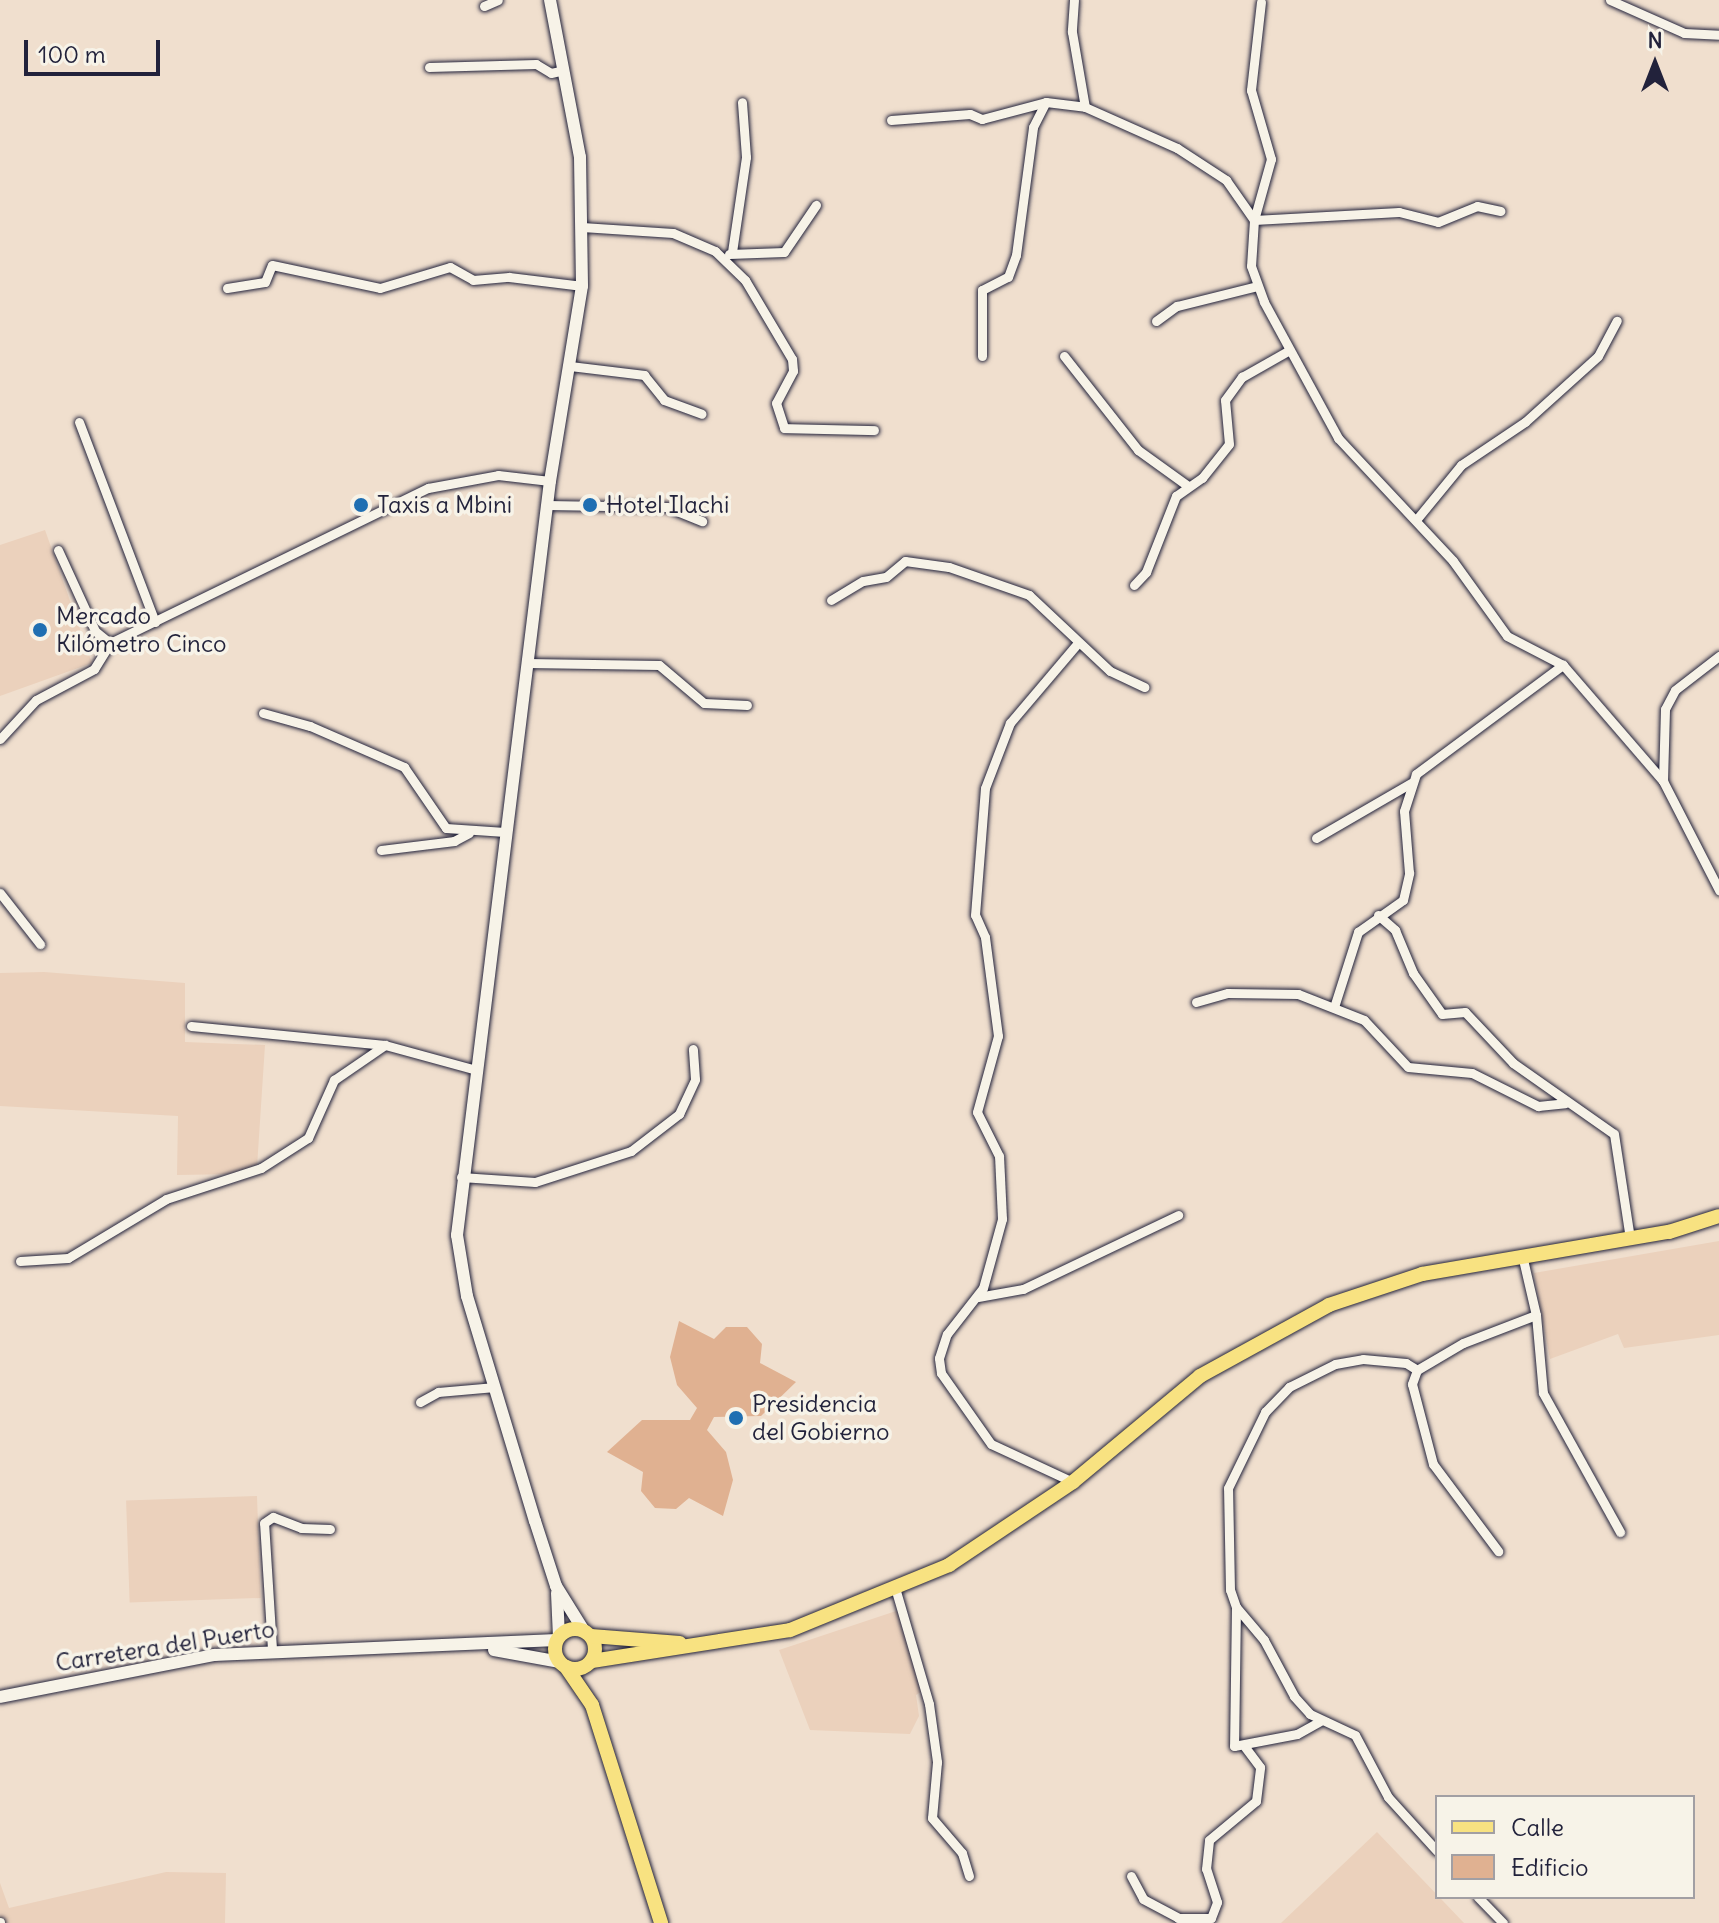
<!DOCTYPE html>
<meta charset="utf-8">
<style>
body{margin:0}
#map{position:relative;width:1719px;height:1923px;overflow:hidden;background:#f0dfce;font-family:Delius,sans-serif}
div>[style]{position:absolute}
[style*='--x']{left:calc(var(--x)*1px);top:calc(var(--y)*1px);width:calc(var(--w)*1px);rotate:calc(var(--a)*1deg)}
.built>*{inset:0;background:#ebd1bc;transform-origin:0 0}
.building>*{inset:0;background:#e0b191}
.roads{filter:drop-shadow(0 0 2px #22223b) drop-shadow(0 0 2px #22223b)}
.street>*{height:9px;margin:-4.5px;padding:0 4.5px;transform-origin:4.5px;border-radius:4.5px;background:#f7f3e8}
.secondary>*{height:12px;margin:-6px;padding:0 6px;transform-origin:6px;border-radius:6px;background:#f7f3e8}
.primary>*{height:14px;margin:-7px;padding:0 7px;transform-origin:7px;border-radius:7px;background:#f8e281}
.primary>.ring{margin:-7px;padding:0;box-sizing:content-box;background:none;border:14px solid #f8e281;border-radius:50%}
.dots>*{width:22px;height:22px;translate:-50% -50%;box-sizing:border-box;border:4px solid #f7f3e8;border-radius:50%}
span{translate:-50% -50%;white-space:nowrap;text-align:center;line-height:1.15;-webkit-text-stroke:7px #f7f3e8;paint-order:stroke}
.poi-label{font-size:24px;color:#22223b}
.left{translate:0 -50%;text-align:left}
.street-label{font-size:24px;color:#22223b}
.legend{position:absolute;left:1435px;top:1795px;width:260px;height:104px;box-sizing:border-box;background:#f7f3e8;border:2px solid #a29fa3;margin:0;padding:10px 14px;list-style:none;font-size:24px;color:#22223b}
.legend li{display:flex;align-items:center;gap:16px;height:40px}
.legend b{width:40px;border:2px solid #a29fa3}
.north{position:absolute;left:1615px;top:24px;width:80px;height:80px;-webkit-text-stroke:6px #f7f3e8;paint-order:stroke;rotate:0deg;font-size:22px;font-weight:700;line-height:32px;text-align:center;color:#22223b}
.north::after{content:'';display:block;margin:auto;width:28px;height:36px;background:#22223b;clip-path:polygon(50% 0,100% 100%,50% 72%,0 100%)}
.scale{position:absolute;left:24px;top:40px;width:136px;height:36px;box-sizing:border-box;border:4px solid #22223b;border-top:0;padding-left:10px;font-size:24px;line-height:28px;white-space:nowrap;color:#22223b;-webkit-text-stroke:6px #f7f3e8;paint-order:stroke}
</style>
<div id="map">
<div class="built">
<i style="clip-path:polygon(45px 530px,92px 663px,0 696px,0 545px)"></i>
<i style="clip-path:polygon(44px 972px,185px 983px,185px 1042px,265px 1045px,257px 1167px,236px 1174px,177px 1175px,178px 1116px,0 1106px,0 973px)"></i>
<i style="clip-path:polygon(1719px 1241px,1719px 1335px,1624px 1348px,1618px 1334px,1550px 1359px,1534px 1273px)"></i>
<i style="left:257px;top:1496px;width:102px;height:131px;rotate:88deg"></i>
<i style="clip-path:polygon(899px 1610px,924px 1690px,916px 1695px,919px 1716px,910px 1734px,810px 1730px,779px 1650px)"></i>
<i style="clip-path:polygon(1377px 1832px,1464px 1923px,1281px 1923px)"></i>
<i style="clip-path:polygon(166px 1872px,226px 1873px,225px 1923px,0 1923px,0 1883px,9px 1908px)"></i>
</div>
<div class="building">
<i style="clip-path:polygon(679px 1321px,714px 1339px,726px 1327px,747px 1327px,762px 1344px,760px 1363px,796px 1382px,761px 1416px,714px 1417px,707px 1430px,726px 1452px,733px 1480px,723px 1516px,689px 1498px,676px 1509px,655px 1508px,641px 1491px,643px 1472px,607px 1452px,642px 1420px,690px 1420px,697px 1408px,677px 1385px,670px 1357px)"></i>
</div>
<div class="roads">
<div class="street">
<i style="--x:1074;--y:0;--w:32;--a:94"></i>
<i style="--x:1072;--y:32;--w:76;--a:80.2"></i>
<i style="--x:1085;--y:107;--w:101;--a:24"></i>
<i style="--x:1177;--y:148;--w:59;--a:33.1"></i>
<i style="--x:1226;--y:180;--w:49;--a:55"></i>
<i style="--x:1254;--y:220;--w:46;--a:93.7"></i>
<i style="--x:1251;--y:266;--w:38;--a:70"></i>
<i style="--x:1264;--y:302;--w:155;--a:61.4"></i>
<i style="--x:1338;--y:438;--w:168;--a:46.9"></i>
<i style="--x:1453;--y:561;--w:92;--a:54.2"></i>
<i style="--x:1507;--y:636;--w:63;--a:27.4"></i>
<i style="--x:1563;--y:665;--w:153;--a:49.2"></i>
<i style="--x:1663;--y:781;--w:123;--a:62.8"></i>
<i style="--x:1610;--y:0;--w:81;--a:24"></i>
<i style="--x:1684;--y:33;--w:35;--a:3"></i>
<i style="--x:1261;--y:2;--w:89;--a:96.5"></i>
<i style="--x:1251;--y:90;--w:72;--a:73.8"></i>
<i style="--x:1271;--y:159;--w:63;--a:105.6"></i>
<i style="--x:1254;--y:220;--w:145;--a:-3.2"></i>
<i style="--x:1399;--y:212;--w:40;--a:14.4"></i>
<i style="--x:1438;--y:222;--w:42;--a:-22.3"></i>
<i style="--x:1477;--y:206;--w:24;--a:12"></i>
<i style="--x:484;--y:6;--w:15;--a:-23"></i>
<i style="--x:429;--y:67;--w:107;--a:-1.6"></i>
<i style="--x:536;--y:64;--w:17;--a:31"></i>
<i style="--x:551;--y:73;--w:13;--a:-13"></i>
<i style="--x:891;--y:120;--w:79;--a:-4.3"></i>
<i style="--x:970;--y:114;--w:13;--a:23"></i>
<i style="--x:982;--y:119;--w:66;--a:-14.9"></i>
<i style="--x:1046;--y:102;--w:39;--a:7"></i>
<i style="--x:582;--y:227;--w:91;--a:3.8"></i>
<i style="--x:673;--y:233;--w:46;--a:23.2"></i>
<i style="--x:715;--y:251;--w:42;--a:44"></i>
<i style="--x:745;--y:280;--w:92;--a:59.3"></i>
<i style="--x:792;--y:359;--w:12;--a:85"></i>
<i style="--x:793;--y:371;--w:36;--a:118"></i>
<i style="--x:776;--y:403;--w:26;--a:72"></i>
<i style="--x:784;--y:428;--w:90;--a:1.3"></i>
<i style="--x:732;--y:252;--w:96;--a:-81.6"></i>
<i style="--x:746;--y:157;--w:55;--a:-94.2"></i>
<i style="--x:729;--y:254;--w:55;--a:-2.1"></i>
<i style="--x:784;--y:252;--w:57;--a:-55.8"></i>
<i style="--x:227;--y:288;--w:38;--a:-9"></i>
<i style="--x:265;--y:282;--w:18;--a:-68"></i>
<i style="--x:272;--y:265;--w:110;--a:12"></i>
<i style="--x:380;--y:288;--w:73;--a:-16.7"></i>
<i style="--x:450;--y:267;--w:26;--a:29"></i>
<i style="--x:473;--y:280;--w:36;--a:-5"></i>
<i style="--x:509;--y:277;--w:74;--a:7"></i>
<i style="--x:1156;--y:321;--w:26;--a:-36"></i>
<i style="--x:1177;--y:306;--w:82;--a:-14"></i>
<i style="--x:982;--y:356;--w:66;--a:-90"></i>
<i style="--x:982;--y:290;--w:29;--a:-27"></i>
<i style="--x:1008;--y:277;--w:23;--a:-70"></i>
<i style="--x:1016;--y:255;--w:129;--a:-82.4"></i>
<i style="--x:1033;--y:127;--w:28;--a:-63"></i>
<i style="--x:1064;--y:356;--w:120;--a:51.8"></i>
<i style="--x:1138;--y:450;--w:62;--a:35.8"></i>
<i style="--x:570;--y:366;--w:75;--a:6.9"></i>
<i style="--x:644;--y:375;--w:32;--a:51"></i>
<i style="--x:664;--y:400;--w:40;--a:20.2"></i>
<i style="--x:79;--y:422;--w:214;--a:69.2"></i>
<i style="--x:547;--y:505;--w:120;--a:1"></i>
<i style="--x:667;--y:507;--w:38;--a:22"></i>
<i style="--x:1416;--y:520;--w:71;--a:-50.7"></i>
<i style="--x:1461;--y:465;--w:77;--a:-33.9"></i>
<i style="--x:1525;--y:422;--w:98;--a:-42.1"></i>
<i style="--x:1598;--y:356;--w:40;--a:-62"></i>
<i style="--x:58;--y:550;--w:89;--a:65.4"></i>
<i style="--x:95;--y:631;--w:19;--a:39"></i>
<i style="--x:110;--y:643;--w:354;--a:-26"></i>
<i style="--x:428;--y:488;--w:71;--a:-10.5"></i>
<i style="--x:498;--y:475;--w:52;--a:6.6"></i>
<i style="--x:1134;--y:585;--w:18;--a:-47"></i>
<i style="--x:1146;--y:572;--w:82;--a:-68.5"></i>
<i style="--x:1176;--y:496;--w:32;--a:-35"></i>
<i style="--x:1202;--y:478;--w:43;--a:-51.5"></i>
<i style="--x:1229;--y:444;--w:44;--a:-95.2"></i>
<i style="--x:1225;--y:400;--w:29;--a:-54"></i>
<i style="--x:1242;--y:377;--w:53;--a:-29.5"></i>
<i style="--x:831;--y:600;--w:37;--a:-31"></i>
<i style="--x:863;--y:581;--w:23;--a:-10"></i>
<i style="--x:886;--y:577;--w:25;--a:-40"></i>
<i style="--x:905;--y:561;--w:44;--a:7.8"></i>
<i style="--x:949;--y:567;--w:85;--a:19.3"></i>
<i style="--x:1029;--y:595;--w:111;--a:43.2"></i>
<i style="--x:1110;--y:671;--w:38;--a:25"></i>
<i style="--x:527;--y:663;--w:132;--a:0.9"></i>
<i style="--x:659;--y:665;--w:59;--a:40.2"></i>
<i style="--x:704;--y:703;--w:43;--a:2.7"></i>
<i style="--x:263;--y:713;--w:49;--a:15.5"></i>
<i style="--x:310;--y:726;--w:103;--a:23.6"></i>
<i style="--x:404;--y:767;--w:74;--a:55.5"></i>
<i style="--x:446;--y:828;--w:59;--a:3.9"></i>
<i style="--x:0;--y:739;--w:53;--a:-47.3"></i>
<i style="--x:36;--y:700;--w:66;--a:-28.1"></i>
<i style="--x:94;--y:669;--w:31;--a:-58"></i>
<i style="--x:1663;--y:781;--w:72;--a:-88.4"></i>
<i style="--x:1665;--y:709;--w:21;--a:-62"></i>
<i style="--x:1675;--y:690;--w:56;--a:-37.7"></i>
<i style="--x:1316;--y:838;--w:110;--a:-30.1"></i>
<i style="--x:381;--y:850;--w:74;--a:-7"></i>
<i style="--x:454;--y:841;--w:17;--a:-28"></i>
<i style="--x:0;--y:893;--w:65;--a:51.9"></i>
<i style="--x:1378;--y:915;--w:23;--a:41"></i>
<i style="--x:1395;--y:930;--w:47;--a:67.3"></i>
<i style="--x:1413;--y:973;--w:50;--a:54.7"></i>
<i style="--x:1442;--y:1014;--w:23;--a:-5"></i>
<i style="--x:1465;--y:1012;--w:70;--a:46.7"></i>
<i style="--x:1513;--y:1063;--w:123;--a:35.1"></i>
<i style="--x:1614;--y:1134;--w:106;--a:81.3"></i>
<i style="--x:1196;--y:1002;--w:33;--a:-16"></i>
<i style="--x:1228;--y:993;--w:70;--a:0.8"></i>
<i style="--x:1298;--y:994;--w:71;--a:21.5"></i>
<i style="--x:1364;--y:1020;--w:64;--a:46.9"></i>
<i style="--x:1408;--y:1067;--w:64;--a:5.4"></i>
<i style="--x:1472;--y:1073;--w:74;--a:26.6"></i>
<i style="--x:1538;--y:1106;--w:27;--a:-6"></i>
<i style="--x:1335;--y:1004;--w:76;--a:-72.3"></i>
<i style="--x:1358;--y:932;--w:55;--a:-35.4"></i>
<i style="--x:1403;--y:900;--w:28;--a:-77"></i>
<i style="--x:1409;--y:873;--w:62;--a:-94.6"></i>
<i style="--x:1404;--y:811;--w:39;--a:-72"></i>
<i style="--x:1416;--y:774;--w:183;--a:-36.6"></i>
<i style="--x:191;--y:1026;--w:195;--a:5.6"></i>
<i style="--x:385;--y:1045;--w:91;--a:15.3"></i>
<i style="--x:461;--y:1177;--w:74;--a:3.9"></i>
<i style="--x:535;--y:1182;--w:101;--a:-17.9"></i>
<i style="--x:631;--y:1151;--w:61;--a:-37.6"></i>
<i style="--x:679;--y:1114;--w:38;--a:-65"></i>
<i style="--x:695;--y:1079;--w:30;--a:-94"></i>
<i style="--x:1522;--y:1255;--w:62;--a:76.9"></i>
<i style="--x:1536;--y:1315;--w:78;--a:84.9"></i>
<i style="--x:1543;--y:1393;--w:159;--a:61"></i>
<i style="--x:20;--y:1261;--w:48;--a:-3.6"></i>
<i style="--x:68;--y:1258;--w:114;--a:-31"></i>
<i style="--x:166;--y:1199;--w:100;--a:-18.1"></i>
<i style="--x:261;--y:1168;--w:56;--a:-32.6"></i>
<i style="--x:308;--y:1138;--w:64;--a:-65.9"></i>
<i style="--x:334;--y:1080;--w:62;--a:-34.5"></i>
<i style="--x:978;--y:1297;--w:46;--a:-10.1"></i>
<i style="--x:1023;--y:1289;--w:172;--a:-25.5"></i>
<i style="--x:1417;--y:1370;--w:15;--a:110"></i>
<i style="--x:1412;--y:1384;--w:83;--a:75.3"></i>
<i style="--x:1433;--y:1464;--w:109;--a:53.2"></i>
<i style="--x:420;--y:1402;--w:21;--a:-29"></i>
<i style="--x:438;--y:1392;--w:57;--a:-5"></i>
<i style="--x:1073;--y:1482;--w:90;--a:-155.1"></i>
<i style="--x:991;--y:1444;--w:87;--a:-125.2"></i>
<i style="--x:941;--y:1373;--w:15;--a:-98"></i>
<i style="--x:939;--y:1358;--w:25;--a:-72"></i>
<i style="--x:947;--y:1334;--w:58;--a:-52"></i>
<i style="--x:983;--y:1288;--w:72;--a:-74.6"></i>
<i style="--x:1002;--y:1219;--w:63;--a:-92.7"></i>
<i style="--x:999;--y:1156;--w:49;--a:-116.6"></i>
<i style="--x:977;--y:1112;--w:79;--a:-74.6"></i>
<i style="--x:998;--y:1036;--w:100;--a:-97.5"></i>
<i style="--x:985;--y:937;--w:24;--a:-114"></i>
<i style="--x:975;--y:915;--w:127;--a:-85.5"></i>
<i style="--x:985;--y:788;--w:70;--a:-69"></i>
<i style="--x:1010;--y:723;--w:104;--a:-49.7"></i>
<i style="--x:896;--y:1591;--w:118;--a:73.7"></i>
<i style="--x:929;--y:1704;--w:59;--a:82.1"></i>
<i style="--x:937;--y:1762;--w:56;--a:95.1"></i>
<i style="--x:932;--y:1818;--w:46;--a:49.4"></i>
<i style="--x:962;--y:1853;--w:24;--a:73"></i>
<i style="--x:1236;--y:1607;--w:139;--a:90.8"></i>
<i style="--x:1234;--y:1746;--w:64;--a:-10.8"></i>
<i style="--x:1297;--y:1734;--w:26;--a:-29"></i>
<i style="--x:272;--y:1649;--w:126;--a:-93.6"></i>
<i style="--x:264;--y:1523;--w:11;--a:-34"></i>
<i style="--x:273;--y:1517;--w:30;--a:21"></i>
<i style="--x:301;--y:1528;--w:29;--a:2"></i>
<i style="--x:1437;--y:1851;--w:73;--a:-132.2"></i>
<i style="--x:1388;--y:1797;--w:70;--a:-118"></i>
<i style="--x:1355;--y:1735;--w:50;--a:-155"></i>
<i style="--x:1310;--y:1714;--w:24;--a:-132"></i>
<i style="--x:1294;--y:1696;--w:64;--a:-118.2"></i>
<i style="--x:1264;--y:1640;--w:43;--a:-130.3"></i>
<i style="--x:1236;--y:1607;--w:18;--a:-109"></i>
<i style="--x:1230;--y:1590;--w:102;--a:-91.1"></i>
<i style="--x:1228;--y:1488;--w:85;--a:-64"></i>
<i style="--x:1265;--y:1412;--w:35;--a:-46"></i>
<i style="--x:1289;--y:1387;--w:51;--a:-26.6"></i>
<i style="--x:1335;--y:1364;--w:28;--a:-10"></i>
<i style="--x:1363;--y:1359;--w:43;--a:5.3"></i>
<i style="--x:1406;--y:1363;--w:13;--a:32"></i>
<i style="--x:1417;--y:1370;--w:53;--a:-30.4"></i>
<i style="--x:1463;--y:1343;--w:78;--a:-21"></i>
<i style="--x:1131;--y:1876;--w:26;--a:62"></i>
<i style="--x:1143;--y:1899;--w:40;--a:28"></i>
<i style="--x:1178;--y:1918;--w:33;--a:0"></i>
<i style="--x:1211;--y:1918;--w:17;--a:-69"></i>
<i style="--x:1217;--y:1902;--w:35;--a:-108"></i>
<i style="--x:1206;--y:1869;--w:29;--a:-84"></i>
<i style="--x:1209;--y:1840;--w:61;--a:-39.7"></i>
<i style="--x:1256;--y:1801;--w:34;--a:-83"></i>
<i style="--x:1260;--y:1767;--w:25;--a:-127"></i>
<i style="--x:1478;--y:1897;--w:36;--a:46"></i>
<i style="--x:0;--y:1922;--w:1;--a:90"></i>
</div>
<div class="secondary">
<i style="--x:550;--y:0;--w:160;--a:79.2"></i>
<i style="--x:580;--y:157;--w:129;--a:89.1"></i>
<i style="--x:582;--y:286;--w:198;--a:99.3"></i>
<i style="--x:550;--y:481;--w:760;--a:97.03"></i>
<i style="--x:457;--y:1235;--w:62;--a:80.7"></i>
<i style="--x:467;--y:1296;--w:235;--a:73.2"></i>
<i style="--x:535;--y:1521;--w:68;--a:72.1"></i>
<i style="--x:556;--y:1586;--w:53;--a:58.1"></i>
<i style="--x:557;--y:1593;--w:44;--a:87.4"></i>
<i style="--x:494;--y:1650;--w:67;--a:10.3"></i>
<i style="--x:0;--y:1697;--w:218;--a:-11.1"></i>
<i style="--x:214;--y:1655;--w:343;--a:-2.5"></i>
</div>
<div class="primary">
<i class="ring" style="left:555px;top:1629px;width:26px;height:26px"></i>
<i style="--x:591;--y:1636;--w:89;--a:4.5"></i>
<i style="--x:592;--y:1661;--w:200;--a:-8.9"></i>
<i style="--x:790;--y:1630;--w:172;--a:-22.2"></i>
<i style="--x:949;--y:1565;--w:149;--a:-33.8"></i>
<i style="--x:1073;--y:1482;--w:165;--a:-39.8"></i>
<i style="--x:1200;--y:1376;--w:147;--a:-28.8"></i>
<i style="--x:1329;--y:1305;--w:98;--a:-18.4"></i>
<i style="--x:1422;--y:1274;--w:251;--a:-9.7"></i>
<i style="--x:1669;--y:1232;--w:52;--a:-17.7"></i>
<i style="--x:566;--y:1667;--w:46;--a:55.6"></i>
<i style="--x:592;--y:1705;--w:229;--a:72.4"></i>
</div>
</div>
<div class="dots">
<i style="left:361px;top:505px;background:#1f6fb2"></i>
<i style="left:590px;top:505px;background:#1f6fb2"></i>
<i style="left:40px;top:630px;background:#1f6fb2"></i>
<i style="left:736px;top:1418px;background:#1f6fb2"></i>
</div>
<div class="poi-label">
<span class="left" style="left:377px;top:505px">Taxis a Mbini</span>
<span class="left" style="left:606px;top:505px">Hotel Ilachi</span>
<span class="left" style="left:56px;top:630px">Mercado<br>Kilómetro Cinco</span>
<span class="left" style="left:752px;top:1418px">Presidencia<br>del Gobierno</span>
</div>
<div class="street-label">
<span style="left:165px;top:1646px;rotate:-9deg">Carretera del Puerto</span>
</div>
<ul class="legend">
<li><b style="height:10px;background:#f8e281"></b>Calle</li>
<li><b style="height:22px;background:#e0b191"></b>Edificio</li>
</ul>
<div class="north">N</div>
<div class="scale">100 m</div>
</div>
